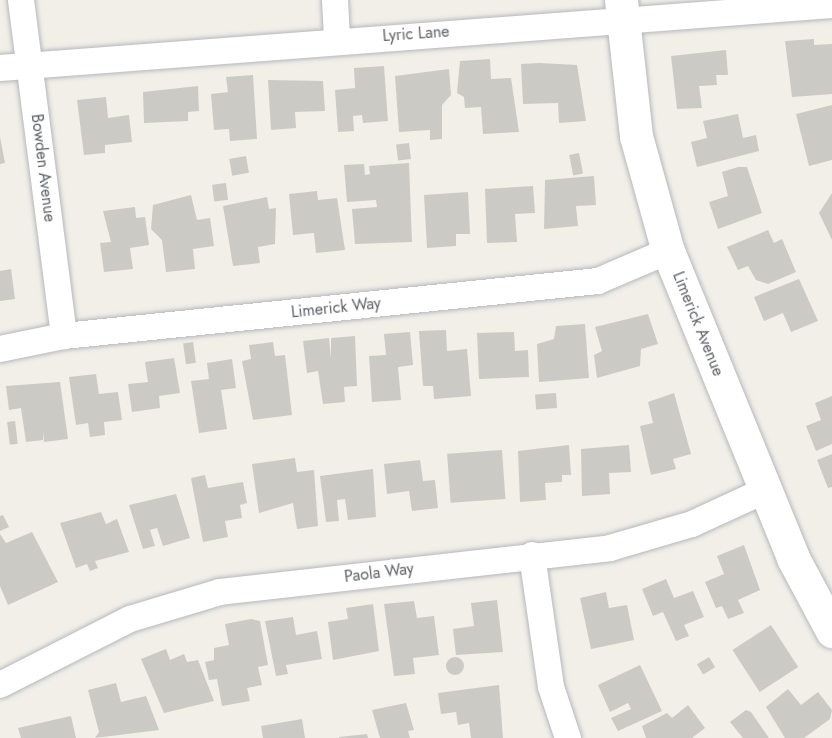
<!DOCTYPE html>
<style>
body{margin:0}
#map{position:relative;width:832px;height:738px;overflow:hidden;background:#f1efe8;font-family:Jost,sans-serif}
div>[style]{position:absolute}
[style*='--x']{left:calc(var(--x)*1px);top:calc(var(--y)*1px);width:calc(var(--w)*1px);rotate:calc(var(--a)*1deg)}
.building>*{inset:0;background:#cccac5;transform-origin:0 0}
.round{border-radius:50%}
.roads{filter:drop-shadow(0 0 2px #b5b8bc) drop-shadow(0 0 2px #b5b8bc)}
.street>*{height:26px;margin:-13px;padding:0 13px;transform-origin:13px;border-radius:13px;background:#fff}
.secondary>*{height:33px;margin:-16.5px;padding:0 16.5px;transform-origin:16.5px;border-radius:16.5px;background:#fff}
span{translate:-50% -50%;white-space:nowrap;text-align:center;line-height:1.15;-webkit-text-stroke:4.5px #fff;paint-order:stroke}
.street-label{font-size:16px;color:#5f6368}
</style>
<div id="map">
<div class="building">
<i style="clip-path:polygon(814px 39px,814px 45px,832px 44px,832px 94px,792px 97px,785px 41px)"></i>
<i style="clip-path:polygon(726px 50px,728px 75px,716px 75px,717px 85px,699px 86px,702px 108px,677px 109px,671px 56px)"></i>
<i style="clip-path:polygon(490px 59px,491px 79px,511px 78px,519px 132px,483px 134px,481px 107px,465px 108px,464px 97px,457px 93px,460px 61px)"></i>
<i style="clip-path:polygon(539px 63px,577px 65px,586px 121px,559px 123px,558px 103px,523px 104px,521px 64px)"></i>
<i style="clip-path:polygon(384px 66px,388px 121px,363px 123px,362px 115px,353px 116px,354px 131px,338px 132px,335px 90px,355px 88px,354px 68px)"></i>
<i style="clip-path:polygon(449px 69px,451px 95px,442px 105px,442px 139px,430px 140px,430px 130px,399px 132px,395px 76px)"></i>
<i style="clip-path:polygon(253px 75px,257px 139px,230px 141px,229px 129px,214px 130px,211px 94px,228px 92px,226px 77px)"></i>
<i style="clip-path:polygon(268px 80px,323px 81px,325px 111px,295px 112px,296px 128px,271px 130px)"></i>
<i style="clip-path:polygon(198px 86px,199px 111px,188px 112px,188px 121px,144px 123px,143px 92px)"></i>
<i style="clip-path:polygon(106px 97px,108px 118px,129px 115px,132px 142px,105px 145px,105px 153px,84px 155px,77px 100px)"></i>
<i style="clip-path:polygon(832px 105px,832px 160px,809px 166px,796px 114px)"></i>
<i style="clip-path:polygon(738px 114px,743px 138px,756px 135px,759px 151px,697px 167px,691px 142px,707px 138px,703px 121px)"></i>
<i style="clip-path:polygon(0 137px,5px 163px,0 164px)"></i>
<i style="left:409px;top:143px;width:16px;height:13px;rotate:83deg"></i>
<i style="left:579px;top:153px;width:21px;height:10px;rotate:79deg"></i>
<i style="left:246px;top:156px;width:17px;height:17px;rotate:80deg"></i>
<i style="clip-path:polygon(409px 163px,412px 242px,355px 244px,352px 209px,377px 207px,376px 200px,347px 202px,344px 165px,364px 164px,365px 175px,370px 174px,369px 166px)"></i>
<i style="clip-path:polygon(738px 167px,747px 167px,762px 213px,718px 229px,709px 202px,728px 196px,722px 172px)"></i>
<i style="clip-path:polygon(594px 176px,596px 205px,576px 206px,578px 226px,544px 229px,545px 180px)"></i>
<i style="left:226px;top:183px;width:17px;height:14px;rotate:83deg"></i>
<i style="clip-path:polygon(533px 186px,535px 213px,515px 214px,517px 242px,487px 243px,485px 189px)"></i>
<i style="clip-path:polygon(317px 191px,318px 200px,337px 198px,345px 250px,316px 253px,314px 233px,293px 235px,289px 194px)"></i>
<i style="clip-path:polygon(468px 192px,470px 234px,456px 234px,456px 246px,427px 248px,424px 195px)"></i>
<i style="clip-path:polygon(832px 193px,832px 240px,819px 213px)"></i>
<i style="clip-path:polygon(191px 195px,197px 220px,210px 218px,214px 246px,193px 249px,195px 269px,166px 272px,162px 240px,151px 229px,153px 205px)"></i>
<i style="clip-path:polygon(267px 197px,269px 209px,276px 208px,275px 244px,258px 247px,260px 263px,233px 266px,223px 206px)"></i>
<i style="clip-path:polygon(135px 207px,136px 218px,145px 217px,149px 245px,130px 248px,133px 269px,104px 272px,100px 243px,111px 242px,103px 211px)"></i>
<i style="clip-path:polygon(768px 230px,774px 243px,782px 239px,796px 272px,768px 284px,756px 280px,748px 266px,738px 270px,727px 247px)"></i>
<i style="clip-path:polygon(11px 269px,15px 299px,0 301px,0 271px)"></i>
<i style="clip-path:polygon(799px 279px,818px 321px,791px 332px,783px 313px,764px 321px,754px 297px)"></i>
<i style="clip-path:polygon(648px 314px,658px 344px,641px 349px,640px 366px,597px 378px,594px 355px,602px 351px,595px 327px)"></i>
<i style="clip-path:polygon(585px 324px,589px 378px,539px 382px,537px 344px,554px 339px,556px 326px)"></i>
<i style="clip-path:polygon(446px 330px,447px 351px,467px 349px,471px 396px,434px 399px,433px 386px,423px 386px,419px 331px)"></i>
<i style="clip-path:polygon(410px 332px,413px 365px,398px 367px,401px 400px,372px 402px,369px 356px,386px 355px,384px 334px)"></i>
<i style="clip-path:polygon(514px 332px,515px 351px,528px 350px,529px 377px,479px 379px,477px 333px)"></i>
<i style="clip-path:polygon(355px 336px,357px 386px,344px 387px,345px 402px,323px 404px,318px 371px,307px 373px,303px 341px,329px 338px,331px 359px,331px 338px)"></i>
<i style="left:193px;top:342px;width:21px;height:10px;rotate:82deg"></i>
<i style="clip-path:polygon(273px 342px,275px 356px,285px 355px,292px 415px,253px 420px,242px 361px,251px 359px,249px 345px)"></i>
<i style="clip-path:polygon(174px 358px,180px 393px,159px 396px,160px 408px,132px 412px,128px 384px,148px 382px,145px 362px)"></i>
<i style="clip-path:polygon(232px 359px,236px 388px,221px 390px,227px 429px,199px 433px,191px 381px,209px 379px,207px 363px)"></i>
<i style="clip-path:polygon(96px 374px,99px 394px,118px 392px,122px 420px,104px 422px,105px 435px,90px 437px,88px 423px,76px 425px,69px 377px)"></i>
<i style="clip-path:polygon(60px 382px,68px 439px,44px 442px,43px 430px,43px 440px,26px 442px,21px 408px,9px 410px,6px 386px)"></i>
<i style="left:556px;top:393px;width:15px;height:21px;rotate:86deg"></i>
<i style="clip-path:polygon(674px 393px,691px 454px,673px 459px,676px 469px,651px 475px,640px 426px,653px 423px,648px 402px)"></i>
<i style="clip-path:polygon(832px 396px,832px 444px,816px 451px,806px 426px,821px 420px,815px 403px)"></i>
<i style="left:15px;top:421px;width:23px;height:8px;rotate:83deg"></i>
<i style="clip-path:polygon(569px 445px,571px 475px,562px 475px,562px 482px,545px 483px,546px 500px,520px 502px,518px 451px)"></i>
<i style="clip-path:polygon(629px 445px,631px 472px,609px 473px,610px 494px,582px 496px,581px 449px)"></i>
<i style="left:502px;top:450px;width:49px;height:55px;rotate:86deg"></i>
<i style="clip-path:polygon(832px 454px,832px 487px,828px 488px,817px 460px)"></i>
<i style="clip-path:polygon(295px 458px,297px 472px,314px 470px,318px 526px,297px 529px,293px 503px,259px 513px,252px 464px)"></i>
<i style="clip-path:polygon(420px 460px,423px 481px,435px 480px,438px 508px,412px 511px,409px 491px,387px 494px,384px 464px)"></i>
<i style="clip-path:polygon(373px 469px,376px 517px,348px 520px,345px 499px,337px 500px,339px 521px,326px 522px,320px 476px)"></i>
<i style="clip-path:polygon(205px 475px,208px 488px,243px 482px,247px 503px,240px 505px,242px 518px,225px 521px,228px 537px,203px 542px,191px 478px)"></i>
<i style="clip-path:polygon(176px 494px,190px 538px,163px 546px,157px 528px,150px 530px,155px 546px,143px 549px,129px 505px)"></i>
<i style="clip-path:polygon(101px 512px,106px 524px,117px 519px,129px 552px,95px 561px,98px 568px,90px 571px,87px 564px,76px 568px,60px 523px)"></i>
<i style="clip-path:polygon(3px 515px,9px 527px,0 531px,0 516px)"></i>
<i style="clip-path:polygon(32px 532px,58px 582px,8px 605px,0 586px,0 534px,6px 543px)"></i>
<i style="clip-path:polygon(744px 545px,760px 590px,738px 600px,744px 613px,728px 619px,722px 606px,716px 608px,705px 582px,724px 574px,717px 556px)"></i>
<i style="clip-path:polygon(666px 579px,674px 598px,693px 591px,704px 617px,684px 625px,689px 636px,676px 641px,663px 612px,653px 616px,642px 589px)"></i>
<i style="clip-path:polygon(606px 592px,609px 608px,627px 605px,634px 640px,591px 649px,580px 598px)"></i>
<i style="clip-path:polygon(497px 600px,503px 652px,456px 655px,453px 629px,474px 626px,471px 603px)"></i>
<i style="clip-path:polygon(414px 601px,417px 618px,434px 616px,439px 655px,413px 658px,415px 674px,394px 676px,384px 604px)"></i>
<i style="clip-path:polygon(373px 604px,379px 651px,333px 660px,328px 622px,348px 619px,346px 608px)"></i>
<i style="clip-path:polygon(293px 617px,296px 635px,317px 631px,322px 659px,286px 665px,288px 674px,276px 676px,265px 621px)"></i>
<i style="clip-path:polygon(251px 619px,260px 621px,268px 665px,258px 667px,262px 685px,247px 688px,250px 701px,222px 706px,217px 679px,209px 680px,205px 662px,214px 660px,214px 648px,229px 645px,225px 624px)"></i>
<i style="left:771px;top:625px;width:50px;height:46px;rotate:57deg"></i>
<i style="clip-path:polygon(166px 649px,170px 660px,184px 654px,187px 662px,198px 660px,214px 701px,164px 713px,141px 659px)"></i>
<i class="round" style="left:446px;top:657px;width:18px;height:18px"></i>
<i style="left:709px;top:657px;width:12px;height:14px;rotate:59deg"></i>
<i style="clip-path:polygon(640px 665px,662px 711px,618px 731px,611px 718px,631px 709px,628px 703px,610px 712px,598px 685px)"></i>
<i style="clip-path:polygon(116px 683px,121px 702px,146px 696px,159px 730px,95px 738px,99px 732px,88px 690px)"></i>
<i style="clip-path:polygon(499px 685px,503px 738px,471px 738px,469px 723px,458px 725px,456px 712px,441px 714px,438px 693px)"></i>
<i style="clip-path:polygon(788px 689px,801px 705px,818px 692px,832px 710px,830px 719px,804px 738px,785px 738px,766px 707px)"></i>
<i style="clip-path:polygon(406px 703px,414px 730px,408px 731px,410px 738px,380px 738px,372px 710px)"></i>
<i style="clip-path:polygon(688px 705px,705px 728px,692px 738px,646px 738px,642px 726px,667px 713px,672px 718px)"></i>
<i style="clip-path:polygon(746px 710px,751px 712px,769px 738px,743px 738px,730px 722px)"></i>
<i style="clip-path:polygon(71px 716px,76px 738px,21px 738px,18px 728px)"></i>
<i style="clip-path:polygon(302px 719px,305px 738px,263px 738px,261px 726px)"></i>
<i style="clip-path:polygon(367px 734px,368px 738px,339px 738px,339px 737px)"></i>
</div>
<div class="roads">
<div class="street">
<i style="--x:21;--y:0;--w:339;--a:82.7"></i>
<i style="--x:335;--y:0;--w:39;--a:87"></i>
<i style="--x:0;--y:68;--w:834;--a:-4.33"></i>
<i style="--x:0;--y:349;--w:65;--a:-11.5"></i>
<i style="--x:64;--y:336;--w:537;--a:-5.88"></i>
<i style="--x:598;--y:281;--w:76;--a:-23.2"></i>
<i style="--x:532;--y:555;--w:133;--a:81.8"></i>
<i style="--x:551;--y:687;--w:54;--a:71.6"></i>
<i style="--x:0;--y:685;--w:146;--a:-26.9"></i>
<i style="--x:130;--y:619;--w:94;--a:-16.7"></i>
<i style="--x:220;--y:592;--w:392;--a:-6.4"></i>
<i style="--x:610;--y:548;--w:85;--a:-16.3"></i>
<i style="--x:692;--y:524;--w:81;--a:-24.7"></i>
</div>
<div class="secondary">
<i style="--x:621;--y:0;--w:137;--a:83.7"></i>
<i style="--x:636;--y:136;--w:119;--a:74.5"></i>
<i style="--x:668;--y:251;--w:331;--a:67.8"></i>
<i style="--x:793;--y:558;--w:83;--a:61.9"></i>
</div>
</div>
<div class="street-label">
<span style="left:416px;top:34px;rotate:-4deg">Lyric Lane</span>
<span style="left:43px;top:168px;rotate:83deg">Bowden Avenue</span>
<span style="left:336px;top:308px;rotate:-6deg">Limerick Way</span>
<span style="left:698px;top:324px;rotate:68deg">Limerick Avenue</span>
<span style="left:379px;top:573px;rotate:-7deg">Paola Way</span>
</div>
</div>
